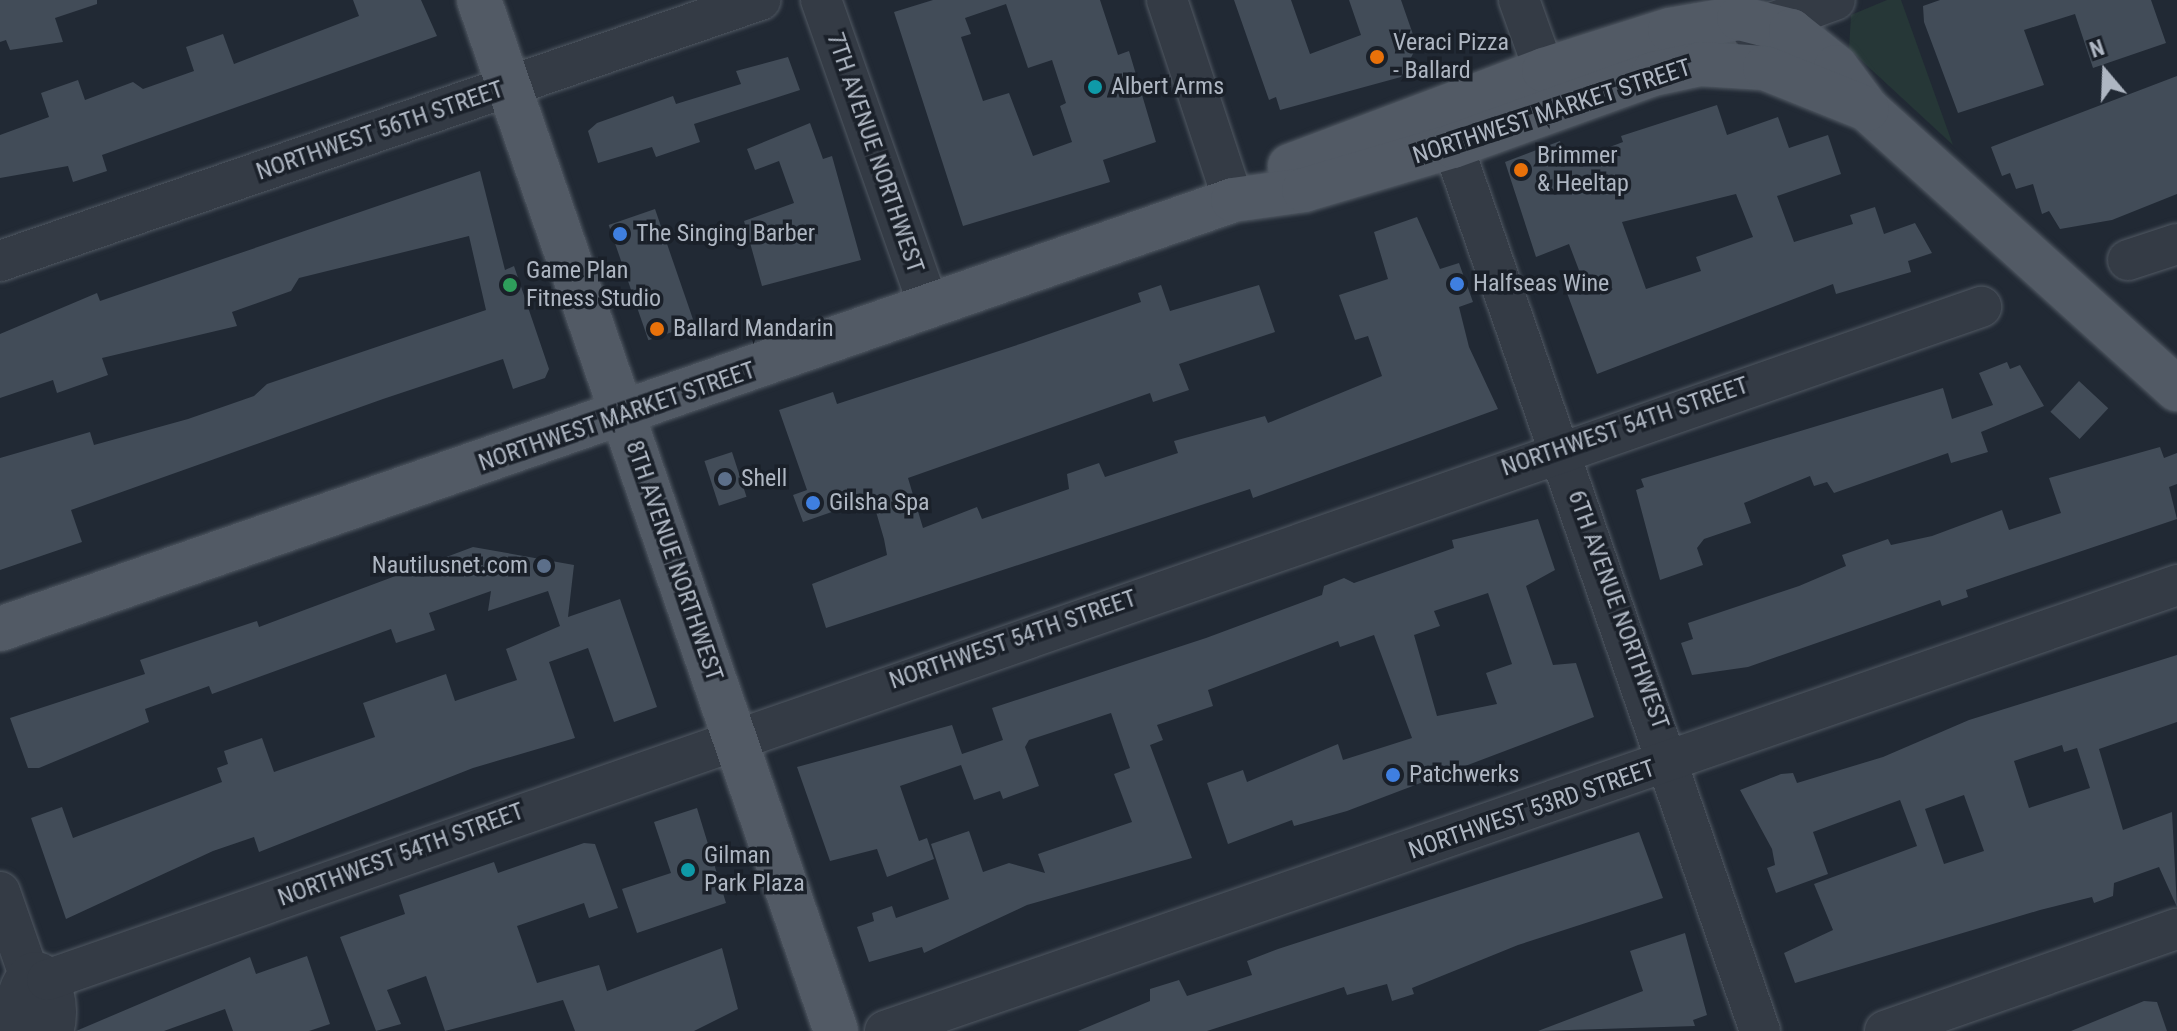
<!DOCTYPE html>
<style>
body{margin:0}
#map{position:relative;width:2177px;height:1031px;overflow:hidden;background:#212934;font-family:"Roboto Condensed",sans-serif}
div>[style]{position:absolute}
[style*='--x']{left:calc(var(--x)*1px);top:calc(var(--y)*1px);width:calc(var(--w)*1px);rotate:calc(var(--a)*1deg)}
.green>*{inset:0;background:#263737}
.building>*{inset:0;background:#424c58;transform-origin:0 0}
.roads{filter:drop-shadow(0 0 2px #515963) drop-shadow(0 0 2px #515963)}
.minor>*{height:40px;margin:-20px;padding:0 20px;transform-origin:20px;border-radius:20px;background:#343b45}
.minor>.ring{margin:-20px;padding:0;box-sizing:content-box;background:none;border:40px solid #343b45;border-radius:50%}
.major>*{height:44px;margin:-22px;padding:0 22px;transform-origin:22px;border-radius:22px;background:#525a65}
.dots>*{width:22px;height:22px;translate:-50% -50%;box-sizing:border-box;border:4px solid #1a2029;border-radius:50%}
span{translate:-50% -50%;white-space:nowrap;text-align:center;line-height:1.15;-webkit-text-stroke:7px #1a2029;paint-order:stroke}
.poi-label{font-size:24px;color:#aeb6c2}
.left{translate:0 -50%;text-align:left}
.right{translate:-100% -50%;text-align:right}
.street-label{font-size:24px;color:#aeb6c2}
.north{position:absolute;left:2065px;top:32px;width:80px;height:80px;-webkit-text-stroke:6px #1a2029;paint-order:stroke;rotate:341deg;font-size:22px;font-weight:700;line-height:32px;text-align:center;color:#aeb6c2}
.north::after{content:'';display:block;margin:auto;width:28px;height:36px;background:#aeb6c2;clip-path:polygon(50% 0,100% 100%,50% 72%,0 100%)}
</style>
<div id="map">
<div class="green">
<i style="clip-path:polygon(1887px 0,1901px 0,1953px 145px,1849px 49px,1851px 15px)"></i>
</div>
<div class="building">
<i style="clip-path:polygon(0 0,97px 0,97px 4px,55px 18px,63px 42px,10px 50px,6px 40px,0 42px)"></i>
<i style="clip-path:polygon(353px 0,421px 0,437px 36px,102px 155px,107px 171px,73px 182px,68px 166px,0 178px,0 135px,49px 117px,41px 93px,78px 80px,85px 100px,133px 82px,143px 89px,194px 71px,186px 47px,223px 34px,234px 64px,359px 16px)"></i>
<i style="clip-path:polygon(evenodd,933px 0,1100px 0,1118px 55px,1129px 51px,1156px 142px,1103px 160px,1110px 182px,963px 226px,894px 12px,933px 0,1006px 4px,1028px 68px,1052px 60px,1066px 103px,1060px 106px,1072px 142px,1033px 156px,1009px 93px,983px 101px,961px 37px,971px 34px,965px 18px,1006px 4px)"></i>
<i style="clip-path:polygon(1234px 0,1291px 0,1310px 54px,1361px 35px,1349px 0,1401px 0,1417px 46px,1401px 77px,1280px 110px,1276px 97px,1269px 100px)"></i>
<i style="clip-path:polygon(1940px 0,2151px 0,2166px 43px,2093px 68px,2075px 14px,2024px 30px,2044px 85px,1958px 113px,1924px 22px,1923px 6px)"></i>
<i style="clip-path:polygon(788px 57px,800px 90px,694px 124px,700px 142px,656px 157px,652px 147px,598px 163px,588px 131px,597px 123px,673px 96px,676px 104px,741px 84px,736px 71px)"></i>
<i style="clip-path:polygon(2177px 76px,2177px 194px,2112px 220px,2060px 229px,2049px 211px,2042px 214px,2033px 184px,2016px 189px,2010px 173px,2002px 176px,1991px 147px)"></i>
<i style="clip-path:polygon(evenodd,1717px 105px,1727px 135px,1778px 117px,1789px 148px,1828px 135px,1841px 174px,1777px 196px,1794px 242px,1853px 224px,1850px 215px,1875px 207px,1884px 234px,1915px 223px,1932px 253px,1908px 261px,1911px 272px,1836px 294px,1833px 284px,1597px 374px,1567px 293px,1585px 286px,1569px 244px,1536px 257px,1505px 162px,1560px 141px,1567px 163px,1623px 142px,1621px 136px,1717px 105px,1736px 194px,1753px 237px,1696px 257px,1701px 271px,1646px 289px,1622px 222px,1736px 194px)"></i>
<i style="clip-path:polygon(810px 123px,823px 159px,832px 156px,861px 260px,762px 286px,744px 221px,794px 203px,779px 161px,755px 170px,747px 149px)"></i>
<i style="clip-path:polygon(480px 171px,505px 270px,514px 266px,549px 369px,545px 378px,513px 389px,503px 359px,383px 399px,71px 510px,82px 542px,0 570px,0 458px,90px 432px,94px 445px,188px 419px,254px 396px,267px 384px,486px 310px,469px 236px,299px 278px,291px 291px,232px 312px,237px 326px,102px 358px,108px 375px,57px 393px,53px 380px,0 398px,0 334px,97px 293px,100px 301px)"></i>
<i style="left:655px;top:209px;width:122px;height:49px;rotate:71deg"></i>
<i style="clip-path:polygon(1417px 217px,1440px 269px,1459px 263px,1473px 302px,1459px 307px,1469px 347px,1498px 409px,1253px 498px,1250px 489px,826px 628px,812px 584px,887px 555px,884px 539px,872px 498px,803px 522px,793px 495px,807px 490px,779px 410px,833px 392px,837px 404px,1023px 343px,1141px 302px,1138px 293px,1161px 285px,1170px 311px,1259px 285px,1275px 332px,1179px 364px,1189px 390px,1153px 402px,1150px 393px,1127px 401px,908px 478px,923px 528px,977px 507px,982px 519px,1069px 489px,1067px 474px,1099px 463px,1105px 477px,1178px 453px,1174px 441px,1265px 416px,1268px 423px,1382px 376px,1368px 336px,1355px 340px,1339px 295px,1388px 279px,1374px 232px)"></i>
<i style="clip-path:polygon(2007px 362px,2010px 369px,2020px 365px,2044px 406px,1981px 432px,1988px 452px,1951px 463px,1948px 453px,1834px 493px,1827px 482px,1814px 486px,1810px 476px,1744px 503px,1751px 523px,1704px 539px,1697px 548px,1703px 565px,1660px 580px,1636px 490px,1644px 487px,1641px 479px,1943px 388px,1952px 419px,1993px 405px,1979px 373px)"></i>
<i style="left:2079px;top:381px;width:40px;height:42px;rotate:43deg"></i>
<i style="clip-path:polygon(2160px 447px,2164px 458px,2177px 453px,2177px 484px,2169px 487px,2177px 519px,1966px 590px,1968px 597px,1942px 606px,1940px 600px,1748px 667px,1692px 675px,1681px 643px,1693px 639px,1688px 623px,1799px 586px,1846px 566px,1842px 555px,1888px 539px,1891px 545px,1932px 536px,2002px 510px,2009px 530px,2061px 513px,2049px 478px)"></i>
<i style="left:732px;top:452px;width:47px;height:29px;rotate:72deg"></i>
<i style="clip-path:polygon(evenodd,1538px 519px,1555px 570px,1526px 586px,1553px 665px,1576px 663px,1594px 717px,1347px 811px,1294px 826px,1292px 820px,1228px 844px,1207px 783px,1243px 770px,1247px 782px,1338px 744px,1343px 760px,1412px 738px,1374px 635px,1340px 647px,1338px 641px,1208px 690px,1213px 706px,1157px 725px,1163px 740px,1150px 745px,1192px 858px,1027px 905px,924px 953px,922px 947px,869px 962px,857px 927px,874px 921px,872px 913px,892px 906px,896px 918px,949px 899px,931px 844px,969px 831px,983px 872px,1009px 863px,1045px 873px,1038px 854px,1132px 822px,1114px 774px,1130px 768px,1111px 713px,1029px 740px,1025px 747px,1039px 786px,1003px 799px,1000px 791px,974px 800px,961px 765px,900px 786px,919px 841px,927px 838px,934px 859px,887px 877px,877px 849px,830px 861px,797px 767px,952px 725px,962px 754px,1003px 740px,992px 708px,1206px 638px,1322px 595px,1324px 586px,1344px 578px,1354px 583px,1454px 548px,1452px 540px,1538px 519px,1488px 593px,1512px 664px,1486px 673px,1497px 704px,1437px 716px,1414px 635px,1440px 626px,1434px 611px,1488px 593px)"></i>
<i style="clip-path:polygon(473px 547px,574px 565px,568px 617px,620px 599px,657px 707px,614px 722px,588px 648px,549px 662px,575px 738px,473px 768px,259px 852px,254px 837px,213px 851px,66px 919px,31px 818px,62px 807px,73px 838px,222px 782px,217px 768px,228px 764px,224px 751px,262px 738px,274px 772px,375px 737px,363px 703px,446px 674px,455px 701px,517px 680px,506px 649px,560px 626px,548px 591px,488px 611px,491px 591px,429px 613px,435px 630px,396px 643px,391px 629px,212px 694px,209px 686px,145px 709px,149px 722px,39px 768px,28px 768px,10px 718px,145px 674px,140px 660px,257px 621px,259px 627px)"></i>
<i style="clip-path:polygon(evenodd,2177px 655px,2177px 722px,2099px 749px,2123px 830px,2172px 812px,2177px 907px,2159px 867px,2114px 883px,2113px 896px,2094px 903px,2092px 897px,2040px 910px,1795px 983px,1784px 953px,1833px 930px,1814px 884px,1917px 846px,1900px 800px,1813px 832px,1828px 874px,1776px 893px,1767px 868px,1775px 865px,1772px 849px,1740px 790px,1781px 774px,1793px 773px,1797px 783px,1883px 757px,1969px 720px,2177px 655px,2062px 745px,2064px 752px,2077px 748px,2090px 788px,2029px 808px,2014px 761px,2062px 745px,2177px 655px,1964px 795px,1984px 851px,1944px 864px,1925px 809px,1964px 795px)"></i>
<i style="clip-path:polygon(697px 808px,726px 903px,637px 933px,622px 889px,671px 873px,654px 822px)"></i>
<i style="clip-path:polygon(1639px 832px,1663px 898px,1518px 945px,1412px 988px,1414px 994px,1392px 1001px,1387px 984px,1347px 995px,1344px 987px,1207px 1031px,1078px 1031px,1150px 1001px,1150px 989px,1179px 980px,1187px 996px,1252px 975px,1247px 961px,1278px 949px)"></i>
<i style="clip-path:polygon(584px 843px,595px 844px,618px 908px,589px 918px,584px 903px,517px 926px,537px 983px,599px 965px,607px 991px,722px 948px,738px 1009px,694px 1031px,575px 1031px,563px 1000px,445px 1031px,426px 976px,387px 990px,401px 1024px,376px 1031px,340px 937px,405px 914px,399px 895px,494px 862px,498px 873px)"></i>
<i style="clip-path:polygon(1685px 933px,1707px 1015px,1693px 1020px,1695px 1026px,1538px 1031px,1643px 991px,1630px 951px)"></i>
<i style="clip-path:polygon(307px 956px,330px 1024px,309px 1031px,233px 1031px,225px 1009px,164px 1031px,76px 1031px,250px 957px,256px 974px)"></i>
<i style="clip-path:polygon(2144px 1001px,2157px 1002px,2167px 1031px,2071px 1031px)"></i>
</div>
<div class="roads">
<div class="minor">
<i style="--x:821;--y:0;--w:324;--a:70.6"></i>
<i style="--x:1167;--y:0;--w:211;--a:71.7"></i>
<i style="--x:1519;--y:0;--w:74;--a:70.3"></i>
<i style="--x:1752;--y:30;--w:88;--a:-19.9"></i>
<i style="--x:1453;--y:146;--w:937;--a:70.87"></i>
<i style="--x:2128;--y:260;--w:52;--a:-18.1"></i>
<i style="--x:0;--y:261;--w:804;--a:-18.95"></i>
<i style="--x:0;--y:892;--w:85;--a:70.7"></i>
<i class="ring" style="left:16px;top:972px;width:-8px;height:-8px"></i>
<i style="--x:47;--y:980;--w:2048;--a:-19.19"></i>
<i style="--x:885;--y:1031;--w:1367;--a:-19.04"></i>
<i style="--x:1885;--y:1031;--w:309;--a:-19.3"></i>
</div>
<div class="major">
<i style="--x:479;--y:0;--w:1091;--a:70.9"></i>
<i style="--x:1290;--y:166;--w:272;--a:-20.7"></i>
<i style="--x:1544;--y:70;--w:132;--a:-17.6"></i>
<i style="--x:1670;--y:30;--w:70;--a:-9.9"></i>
<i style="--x:1739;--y:18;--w:54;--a:14"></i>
<i style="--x:1791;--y:31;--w:58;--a:38.7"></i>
<i style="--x:1836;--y:67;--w:52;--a:53.6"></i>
<i style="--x:1867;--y:109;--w:418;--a:42.1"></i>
<i style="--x:0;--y:629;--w:1305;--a:-19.18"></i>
<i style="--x:1233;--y:200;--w:72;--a:-8"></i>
<i style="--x:1304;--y:190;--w:155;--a:-16.5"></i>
<i style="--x:1453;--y:146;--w:213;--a:-19.8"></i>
<i style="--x:1653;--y:74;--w:48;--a:-12"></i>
<i style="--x:1700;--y:64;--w:65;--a:3.5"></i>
<i style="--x:1765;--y:68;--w:110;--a:21.9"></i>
</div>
</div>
<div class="dots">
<i style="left:1377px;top:57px;background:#e8710a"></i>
<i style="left:1095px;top:87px;background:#0f9aa8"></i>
<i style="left:1521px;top:170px;background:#e8710a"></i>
<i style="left:620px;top:234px;background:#3f7fe0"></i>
<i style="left:1457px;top:284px;background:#3f7fe0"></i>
<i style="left:510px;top:285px;background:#2e9e5b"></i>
<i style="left:657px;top:329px;background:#e8710a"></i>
<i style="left:725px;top:479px;background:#5c6f8a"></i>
<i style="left:813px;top:503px;background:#3f7fe0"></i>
<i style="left:544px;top:566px;background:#5c6f8a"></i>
<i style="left:1393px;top:775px;background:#3f7fe0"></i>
<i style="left:688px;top:870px;background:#0f9aa8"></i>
</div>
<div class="poi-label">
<span class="left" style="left:1393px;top:57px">Veraci Pizza<br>- Ballard</span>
<span class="left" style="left:1111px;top:87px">Albert Arms</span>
<span class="left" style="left:1537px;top:170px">Brimmer<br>&amp; Heeltap</span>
<span class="left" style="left:636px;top:234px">The Singing Barber</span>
<span class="left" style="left:526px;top:285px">Game Plan<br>Fitness Studio</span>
<span class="left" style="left:1473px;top:284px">Halfseas Wine</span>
<span class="left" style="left:673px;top:329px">Ballard Mandarin</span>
<span class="left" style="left:741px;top:479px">Shell</span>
<span class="left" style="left:829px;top:503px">Gilsha Spa</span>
<span class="right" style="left:528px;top:566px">Nautilusnet.com</span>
<span class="left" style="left:1409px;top:775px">Patchwerks</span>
<span class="left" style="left:704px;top:870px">Gilman<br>Park Plaza</span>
</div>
<div class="street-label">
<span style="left:1552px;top:112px;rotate:-18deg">NORTHWEST MARKET STREET</span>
<span style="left:380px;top:131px;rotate:-19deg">NORTHWEST 56TH STREET</span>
<span style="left:875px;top:153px;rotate:71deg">7TH AVENUE NORTHWEST</span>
<span style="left:617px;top:417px;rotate:-19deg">NORTHWEST MARKET STREET</span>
<span style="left:1625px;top:427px;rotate:-19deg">NORTHWEST 54TH STREET</span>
<span style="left:674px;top:561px;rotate:71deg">8TH AVENUE NORTHWEST</span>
<span style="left:1618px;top:610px;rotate:70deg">6TH AVENUE NORTHWEST</span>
<span style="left:1013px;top:640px;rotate:-19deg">NORTHWEST 54TH STREET</span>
<span style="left:1532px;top:810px;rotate:-19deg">NORTHWEST 53RD STREET</span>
<span style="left:401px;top:855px;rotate:-20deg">NORTHWEST 54TH STREET</span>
</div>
<div class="north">N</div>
</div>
